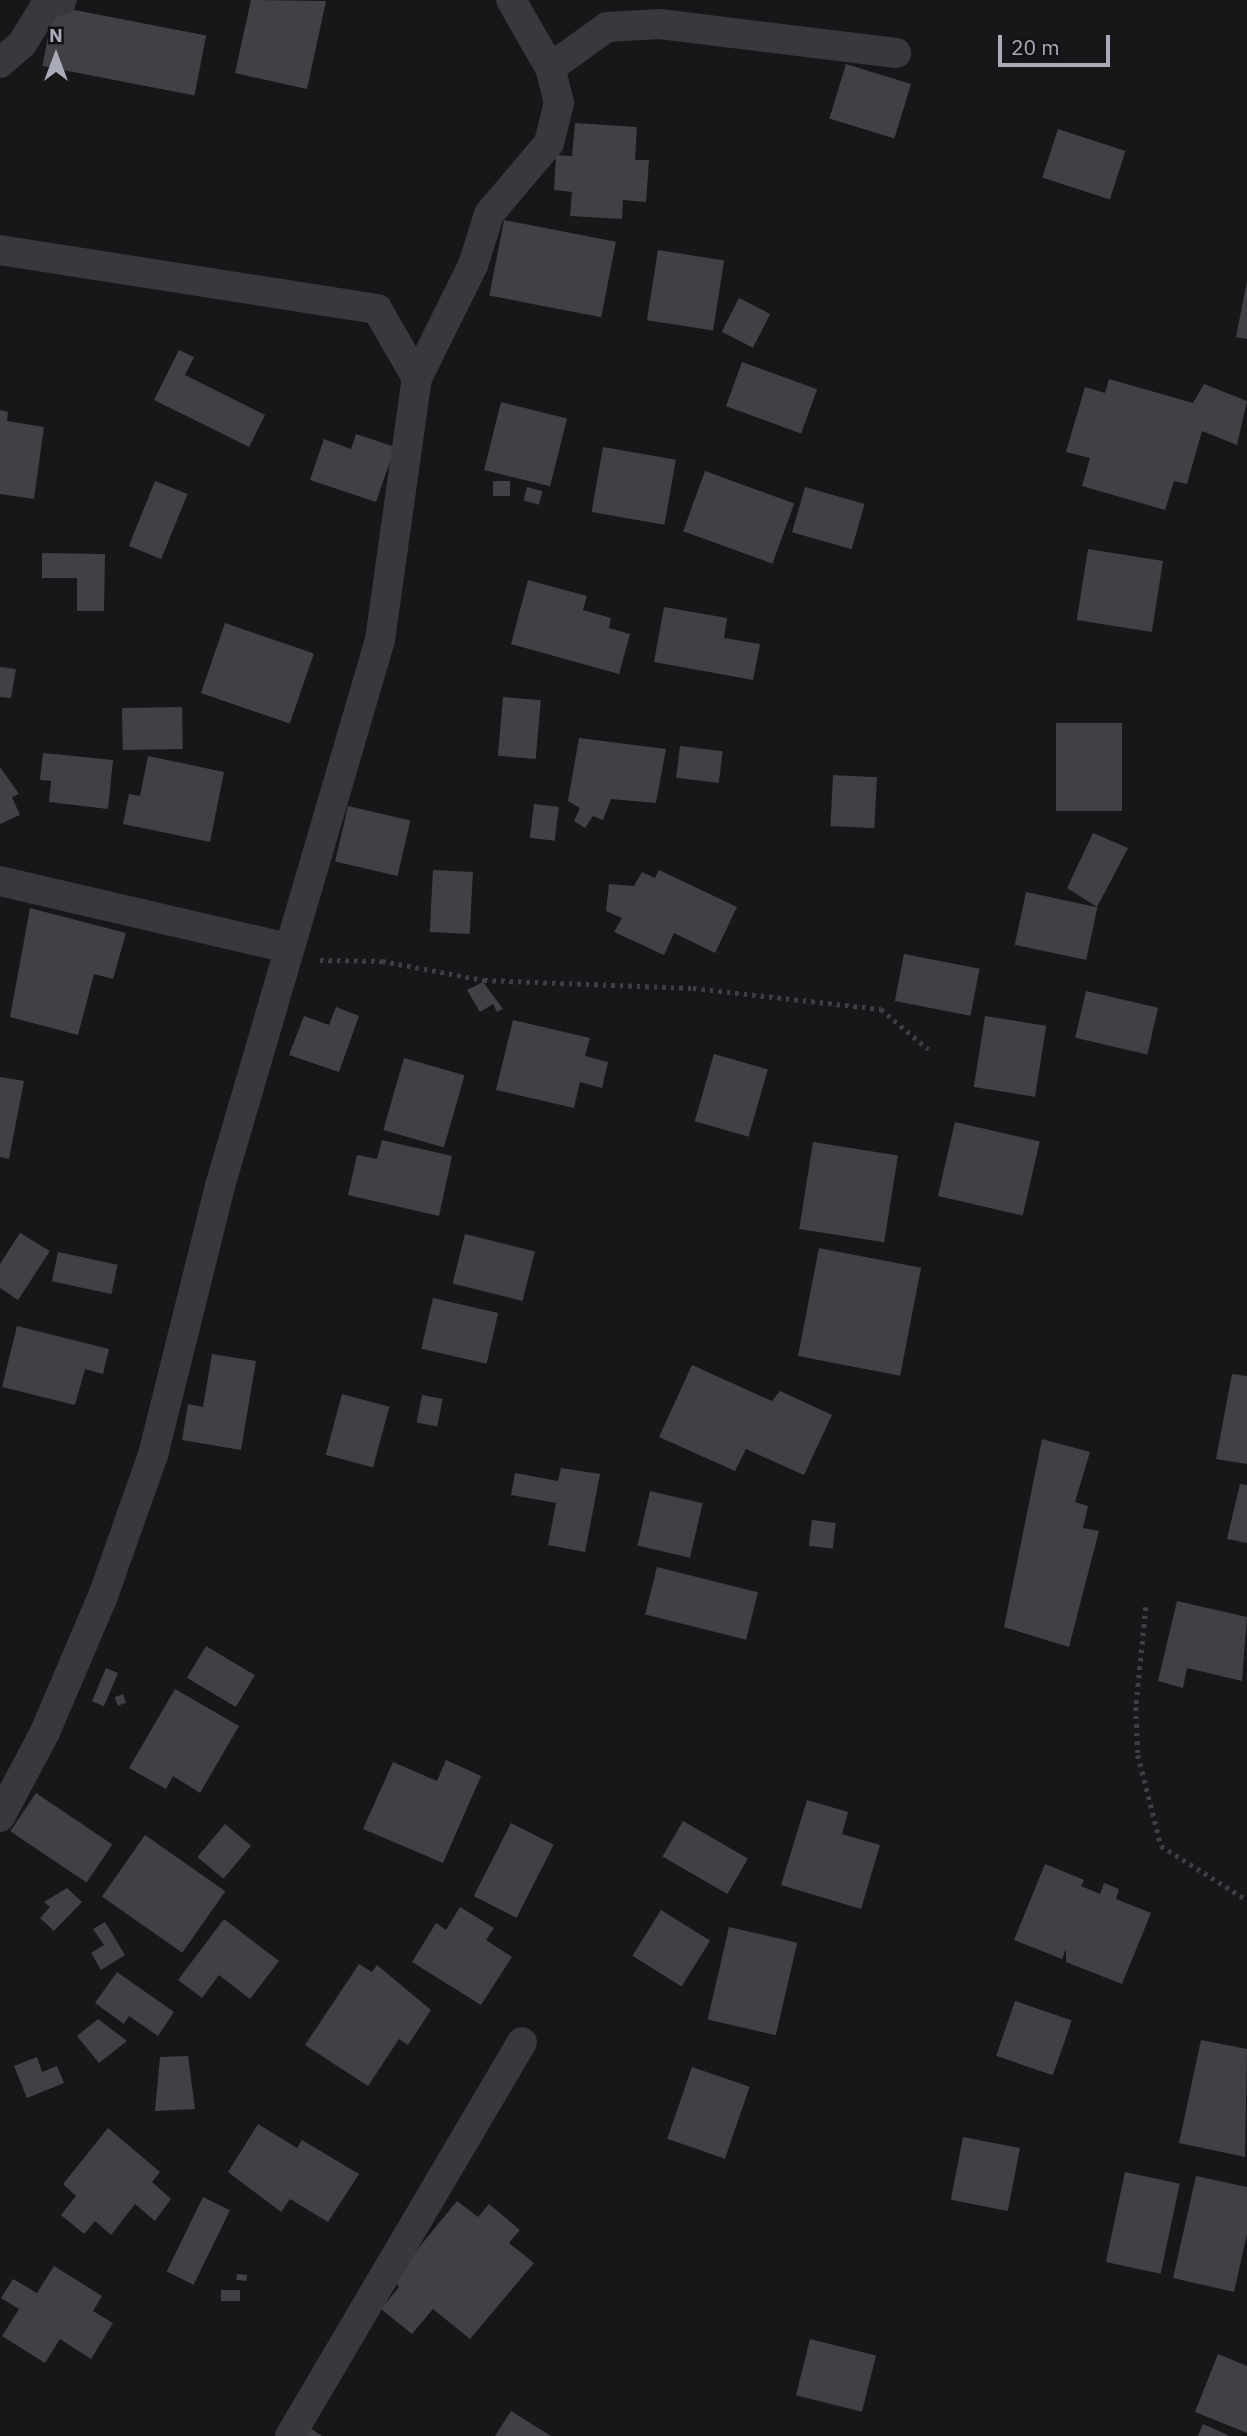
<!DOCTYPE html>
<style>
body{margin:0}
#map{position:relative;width:1247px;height:2436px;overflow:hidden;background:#171719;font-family:"IBM Plex Sans",sans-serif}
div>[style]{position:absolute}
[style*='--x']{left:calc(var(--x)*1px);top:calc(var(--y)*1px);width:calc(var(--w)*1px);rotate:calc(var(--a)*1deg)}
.building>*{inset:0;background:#414145;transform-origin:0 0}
.path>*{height:4.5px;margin-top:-2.25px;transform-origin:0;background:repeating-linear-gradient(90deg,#3e3f44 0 3.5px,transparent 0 8.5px)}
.minor>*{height:30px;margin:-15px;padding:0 15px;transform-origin:15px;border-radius:15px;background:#38383d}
span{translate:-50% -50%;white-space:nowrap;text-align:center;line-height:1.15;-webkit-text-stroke:7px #121214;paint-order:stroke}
.north{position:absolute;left:21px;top:21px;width:70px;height:70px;-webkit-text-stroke:5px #121214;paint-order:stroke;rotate:0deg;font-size:19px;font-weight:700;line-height:28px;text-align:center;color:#a9acb8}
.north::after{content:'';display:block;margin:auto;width:24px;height:32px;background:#a9acb8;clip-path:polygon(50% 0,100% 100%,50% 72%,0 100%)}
.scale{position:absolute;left:998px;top:35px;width:112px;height:32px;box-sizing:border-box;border:4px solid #a9acb8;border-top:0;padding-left:9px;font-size:21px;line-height:24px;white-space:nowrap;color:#a9acb8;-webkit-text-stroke:5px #121214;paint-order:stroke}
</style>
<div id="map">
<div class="building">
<i style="clip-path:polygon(251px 0,326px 1px,307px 89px,235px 73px)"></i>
<i style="left:54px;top:6px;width:155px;height:61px;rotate:11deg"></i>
<i style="left:846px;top:64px;width:68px;height:57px;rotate:17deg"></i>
<i style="clip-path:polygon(575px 123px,637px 127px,635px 160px,649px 160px,646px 202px,623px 200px,622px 219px,570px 216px,572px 192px,554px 190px,556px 155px,572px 156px)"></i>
<i style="left:1058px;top:129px;width:71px;height:51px;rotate:18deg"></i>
<i style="left:504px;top:220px;width:114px;height:77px;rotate:11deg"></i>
<i style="left:658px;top:250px;width:67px;height:71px;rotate:9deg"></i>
<i style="clip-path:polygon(1247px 281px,1247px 339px,1236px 337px)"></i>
<i style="left:739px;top:298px;width:35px;height:38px;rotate:27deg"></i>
<i style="clip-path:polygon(179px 350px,194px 357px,185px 375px,265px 415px,249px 447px,154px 400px)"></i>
<i style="left:742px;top:362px;width:80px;height:47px;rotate:20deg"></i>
<i style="clip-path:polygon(1109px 379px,1193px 403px,1204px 384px,1247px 401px,1237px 445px,1202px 431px,1187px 484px,1174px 481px,1165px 510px,1082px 486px,1090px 458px,1066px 452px,1085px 387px,1105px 393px)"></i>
<i style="left:501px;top:402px;width:68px;height:70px;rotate:14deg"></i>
<i style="clip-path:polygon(0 410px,8px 412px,7px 421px,44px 427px,34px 499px,0 494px)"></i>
<i style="clip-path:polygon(356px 434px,395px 447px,376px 502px,310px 480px,324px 439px,351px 449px)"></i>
<i style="left:603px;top:447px;width:74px;height:66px;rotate:10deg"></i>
<i style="left:705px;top:471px;width:95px;height:64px;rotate:20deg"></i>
<i style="left:155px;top:481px;width:35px;height:70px;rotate:22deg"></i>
<i style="left:493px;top:481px;width:17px;height:15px"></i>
<i style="left:527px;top:487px;width:16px;height:14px;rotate:15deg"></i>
<i style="left:805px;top:487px;width:62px;height:47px;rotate:16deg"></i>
<i style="left:1088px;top:549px;width:76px;height:72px;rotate:9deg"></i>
<i style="clip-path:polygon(42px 553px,105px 554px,104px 611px,77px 611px,77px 578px,42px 578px)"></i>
<i style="clip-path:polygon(528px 580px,587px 596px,583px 610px,611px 618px,609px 628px,630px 634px,619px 674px,511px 644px)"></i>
<i style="clip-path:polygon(664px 607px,727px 618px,724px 638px,760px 644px,753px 680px,654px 662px)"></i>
<i style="left:225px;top:623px;width:94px;height:74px;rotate:19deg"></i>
<i style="clip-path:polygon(0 667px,16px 669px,11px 698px,0 697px)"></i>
<i style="left:503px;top:697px;width:38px;height:59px;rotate:5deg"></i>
<i style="left:182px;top:707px;width:42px;height:60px;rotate:89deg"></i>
<i style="left:1056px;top:723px;width:66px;height:88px"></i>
<i style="clip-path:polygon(579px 738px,666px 749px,656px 803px,611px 799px,603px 820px,593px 816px,585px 828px,574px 821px,580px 808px,568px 801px)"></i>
<i style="left:680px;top:746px;width:43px;height:32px;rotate:7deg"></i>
<i style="clip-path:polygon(43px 753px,113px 760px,108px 809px,49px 802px,51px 781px,40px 780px)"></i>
<i style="clip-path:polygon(148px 756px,224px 772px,210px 842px,123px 824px,129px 794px,140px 796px)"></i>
<i style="clip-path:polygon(0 767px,19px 794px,12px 797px,20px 815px,0 824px)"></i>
<i style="left:833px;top:775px;width:44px;height:51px;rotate:3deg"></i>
<i style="left:534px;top:804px;width:25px;height:34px;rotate:7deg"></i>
<i style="left:348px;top:806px;width:64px;height:57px;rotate:13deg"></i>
<i style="clip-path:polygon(1093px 833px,1128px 848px,1097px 907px,1067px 888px)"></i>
<i style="left:433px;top:870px;width:40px;height:62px;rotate:3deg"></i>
<i style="clip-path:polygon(659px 870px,737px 907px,715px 953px,674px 933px,664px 955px,614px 932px,622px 918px,606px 911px,609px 884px,634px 886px,642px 872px,655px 878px)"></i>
<i style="left:1026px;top:892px;width:73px;height:54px;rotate:12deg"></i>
<i style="clip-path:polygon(30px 908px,126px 933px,113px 979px,94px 974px,78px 1035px,10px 1017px)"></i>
<i style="left:904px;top:954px;width:77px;height:48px;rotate:11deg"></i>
<i style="clip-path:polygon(483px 982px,503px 1009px,497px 1012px,493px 1004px,480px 1012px,467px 990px)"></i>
<i style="left:1086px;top:991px;width:74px;height:48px;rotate:13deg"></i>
<i style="clip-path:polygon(336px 1007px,359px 1016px,339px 1072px,289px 1055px,304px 1016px,329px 1025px)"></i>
<i style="left:985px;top:1016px;width:62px;height:72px;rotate:9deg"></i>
<i style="clip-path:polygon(513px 1020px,590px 1038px,585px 1056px,608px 1062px,602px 1088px,580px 1082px,574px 1108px,496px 1090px)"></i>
<i style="left:714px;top:1054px;width:56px;height:70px;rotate:16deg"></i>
<i style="left:404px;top:1058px;width:63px;height:75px;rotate:16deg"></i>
<i style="clip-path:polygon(0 1077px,24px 1081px,9px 1159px,0 1157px)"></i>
<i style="left:955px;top:1122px;width:87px;height:76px;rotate:13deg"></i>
<i style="clip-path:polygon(382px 1140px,452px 1156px,439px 1216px,348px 1195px,357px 1155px,377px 1159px)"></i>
<i style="left:813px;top:1142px;width:86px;height:88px;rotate:9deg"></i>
<i style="clip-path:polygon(20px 1233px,50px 1251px,18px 1300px,0 1288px,0 1264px)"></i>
<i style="left:465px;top:1234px;width:72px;height:51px;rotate:14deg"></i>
<i style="left:819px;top:1248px;width:104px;height:110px;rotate:11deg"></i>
<i style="left:58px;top:1252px;width:61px;height:30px;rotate:12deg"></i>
<i style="left:433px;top:1298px;width:67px;height:52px;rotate:13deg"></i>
<i style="clip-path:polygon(17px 1326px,109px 1349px,103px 1374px,85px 1369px,75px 1405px,2px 1387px)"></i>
<i style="clip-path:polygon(212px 1354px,256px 1361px,241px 1450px,182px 1440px,188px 1404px,203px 1407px)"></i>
<i style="clip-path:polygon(692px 1365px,772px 1401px,780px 1391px,832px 1415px,804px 1475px,746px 1449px,735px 1471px,659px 1437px)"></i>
<i style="clip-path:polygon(1232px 1374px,1247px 1376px,1247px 1464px,1216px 1459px)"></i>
<i style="left:342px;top:1394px;width:49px;height:63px;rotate:15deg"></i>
<i style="left:422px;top:1395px;width:21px;height:28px;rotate:11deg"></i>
<i style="clip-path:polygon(1042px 1439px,1090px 1452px,1075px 1502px,1088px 1506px,1083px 1528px,1099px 1531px,1069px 1647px,1004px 1627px)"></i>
<i style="clip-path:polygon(561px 1468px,600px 1474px,585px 1552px,548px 1545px,556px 1503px,511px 1495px,515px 1473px,558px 1481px)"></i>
<i style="clip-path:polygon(1240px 1484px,1247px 1485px,1247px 1543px,1227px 1539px)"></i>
<i style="left:650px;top:1491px;width:54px;height:56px;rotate:13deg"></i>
<i style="left:812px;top:1520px;width:24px;height:26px;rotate:7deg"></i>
<i style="left:657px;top:1567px;width:104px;height:49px;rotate:14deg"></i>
<i style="clip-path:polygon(1177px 1601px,1247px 1617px,1242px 1681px,1187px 1668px,1183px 1688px,1158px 1681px)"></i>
<i style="left:206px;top:1646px;width:57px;height:37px;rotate:31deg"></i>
<i style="left:106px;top:1668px;width:13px;height:36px;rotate:23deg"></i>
<i style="clip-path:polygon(175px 1689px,239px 1726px,200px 1793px,173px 1776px,166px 1789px,129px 1768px)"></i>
<i style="left:123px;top:1694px;width:9px;height:9px;rotate:69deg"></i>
<i style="clip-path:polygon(446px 1760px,481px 1776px,443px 1863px,363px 1829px,393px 1762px,437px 1781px)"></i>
<i style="left:36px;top:1793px;width:92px;height:46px;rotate:34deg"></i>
<i style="clip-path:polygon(807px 1800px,848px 1812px,842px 1834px,880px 1845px,861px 1909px,781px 1885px)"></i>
<i style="left:683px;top:1821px;width:75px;height:41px;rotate:30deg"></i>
<i style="left:511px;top:1823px;width:48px;height:82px;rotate:27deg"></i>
<i style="left:225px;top:1824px;width:34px;height:43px;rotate:40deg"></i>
<i style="left:145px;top:1835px;width:98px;height:75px;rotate:35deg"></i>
<i style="clip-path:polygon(1045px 1864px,1084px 1880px,1081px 1886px,1100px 1894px,1104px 1883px,1119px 1889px,1116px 1899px,1151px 1913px,1122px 1984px,1066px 1962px,1066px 1949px,1062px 1959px,1014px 1940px)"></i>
<i style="clip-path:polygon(67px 1888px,82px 1902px,54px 1931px,40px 1918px,50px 1907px,44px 1902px)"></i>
<i style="clip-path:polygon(460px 1907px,494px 1928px,486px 1940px,512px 1957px,481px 2005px,412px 1962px,436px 1923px,446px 1930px)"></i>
<i style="left:661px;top:1910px;width:58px;height:54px;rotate:32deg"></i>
<i style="clip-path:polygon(224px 1919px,279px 1961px,250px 1999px,219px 1975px,202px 1998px,178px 1980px)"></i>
<i style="clip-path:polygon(105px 1922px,125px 1955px,101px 1970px,91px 1953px,104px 1945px,93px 1929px)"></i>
<i style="left:729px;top:1927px;width:70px;height:95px;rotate:13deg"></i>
<i style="clip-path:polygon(359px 1964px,372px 1972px,377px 1965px,431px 2010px,408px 2045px,399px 2039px,368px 2086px,305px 2045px)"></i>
<i style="clip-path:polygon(117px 1972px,174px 2012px,158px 2036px,129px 2016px,124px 2024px,95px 2003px)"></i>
<i style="left:1015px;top:2001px;width:60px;height:58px;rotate:19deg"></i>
<i style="clip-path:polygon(98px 2019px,127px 2041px,99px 2063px,77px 2036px)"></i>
<i style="clip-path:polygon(1201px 2040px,1247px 2049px,1245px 2157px,1179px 2143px)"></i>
<i style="clip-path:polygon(188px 2056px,195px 2109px,155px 2111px,160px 2057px)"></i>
<i style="clip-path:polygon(37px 2057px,42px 2072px,57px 2066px,64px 2083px,27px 2098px,14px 2066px)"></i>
<i style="left:692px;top:2067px;width:61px;height:76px;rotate:19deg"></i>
<i style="clip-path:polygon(258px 2124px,297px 2148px,302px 2140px,359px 2174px,328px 2222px,290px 2199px,281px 2212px,228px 2172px)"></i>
<i style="clip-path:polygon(108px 2128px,160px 2172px,152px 2182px,171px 2199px,155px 2221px,135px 2204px,111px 2235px,95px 2221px,84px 2234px,61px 2215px,76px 2196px,63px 2184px)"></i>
<i style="left:963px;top:2137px;width:58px;height:64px;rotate:11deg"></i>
<i style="left:1125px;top:2172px;width:56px;height:92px;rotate:12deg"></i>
<i style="clip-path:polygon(1196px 2176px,1247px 2187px,1247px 2234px,1234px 2292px,1173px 2278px)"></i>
<i style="left:203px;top:2197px;width:30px;height:83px;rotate:26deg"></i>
<i style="clip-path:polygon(457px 2201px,478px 2217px,489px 2204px,520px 2230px,509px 2243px,534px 2263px,470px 2339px,433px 2309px,412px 2334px,381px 2309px,399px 2287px,394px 2278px)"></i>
<i style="clip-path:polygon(54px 2266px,102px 2296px,93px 2311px,113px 2323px,91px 2359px,60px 2339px,45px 2363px,2px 2336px,19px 2309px,1px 2298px,13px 2279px,37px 2293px)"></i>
<i style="left:237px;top:2274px;width:10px;height:6px;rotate:6deg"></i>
<i style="left:221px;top:2290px;width:19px;height:11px"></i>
<i style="left:810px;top:2339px;width:68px;height:58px;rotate:14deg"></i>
<i style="clip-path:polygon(1218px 2354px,1247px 2366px,1247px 2433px,1195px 2412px)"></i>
<i style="clip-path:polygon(511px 2411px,551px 2436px,495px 2436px)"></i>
<i style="clip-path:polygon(1203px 2424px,1230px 2436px,1198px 2436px)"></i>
<i style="clip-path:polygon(307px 2426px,322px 2436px,299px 2436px)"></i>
</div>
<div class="path">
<i style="--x:320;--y:960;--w:62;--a:0.9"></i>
<i style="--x:382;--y:961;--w:104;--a:10.6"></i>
<i style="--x:484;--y:980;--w:209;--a:2.2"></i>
<i style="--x:693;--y:988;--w:189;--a:6.4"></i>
<i style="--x:881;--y:1009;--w:62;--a:40.4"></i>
<i style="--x:1146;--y:1607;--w:100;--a:95.7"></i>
<i style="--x:1136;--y:1707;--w:48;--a:87.6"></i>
<i style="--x:1138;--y:1755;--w:94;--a:75.8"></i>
<i style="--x:1161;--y:1846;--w:102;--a:32.1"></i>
</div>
<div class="minor">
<i style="--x:0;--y:63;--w:29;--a:-41"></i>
<i style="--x:22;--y:44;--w:48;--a:-58.6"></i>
<i style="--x:47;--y:3;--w:15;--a:-11"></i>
<i style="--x:550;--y:68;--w:70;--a:-35.7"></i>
<i style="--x:607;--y:27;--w:53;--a:-3.2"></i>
<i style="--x:660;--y:24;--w:238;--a:7"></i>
<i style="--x:0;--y:250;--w:382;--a:8.9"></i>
<i style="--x:377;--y:309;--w:80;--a:59.9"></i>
<i style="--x:0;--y:881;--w:296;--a:13.1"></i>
<i style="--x:0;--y:1817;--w:96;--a:-62.1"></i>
<i style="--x:45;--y:1732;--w:148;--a:-66.9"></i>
<i style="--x:103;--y:1596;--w:150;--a:-70.5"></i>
<i style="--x:153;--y:1455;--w:277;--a:-76"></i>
<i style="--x:220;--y:1186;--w:569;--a:-73.67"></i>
<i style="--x:380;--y:640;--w:265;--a:-82"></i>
<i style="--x:417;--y:378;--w:126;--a:-63.6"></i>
<i style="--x:473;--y:265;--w:53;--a:-72.6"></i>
<i style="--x:489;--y:214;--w:93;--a:-49.8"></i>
<i style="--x:549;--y:143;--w:41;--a:-76"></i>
<i style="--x:559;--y:103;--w:36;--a:-104"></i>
<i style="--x:550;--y:68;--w:78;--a:-119.8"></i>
<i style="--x:290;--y:2436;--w:457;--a:-59.5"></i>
</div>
<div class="north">N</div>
<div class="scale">20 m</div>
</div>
